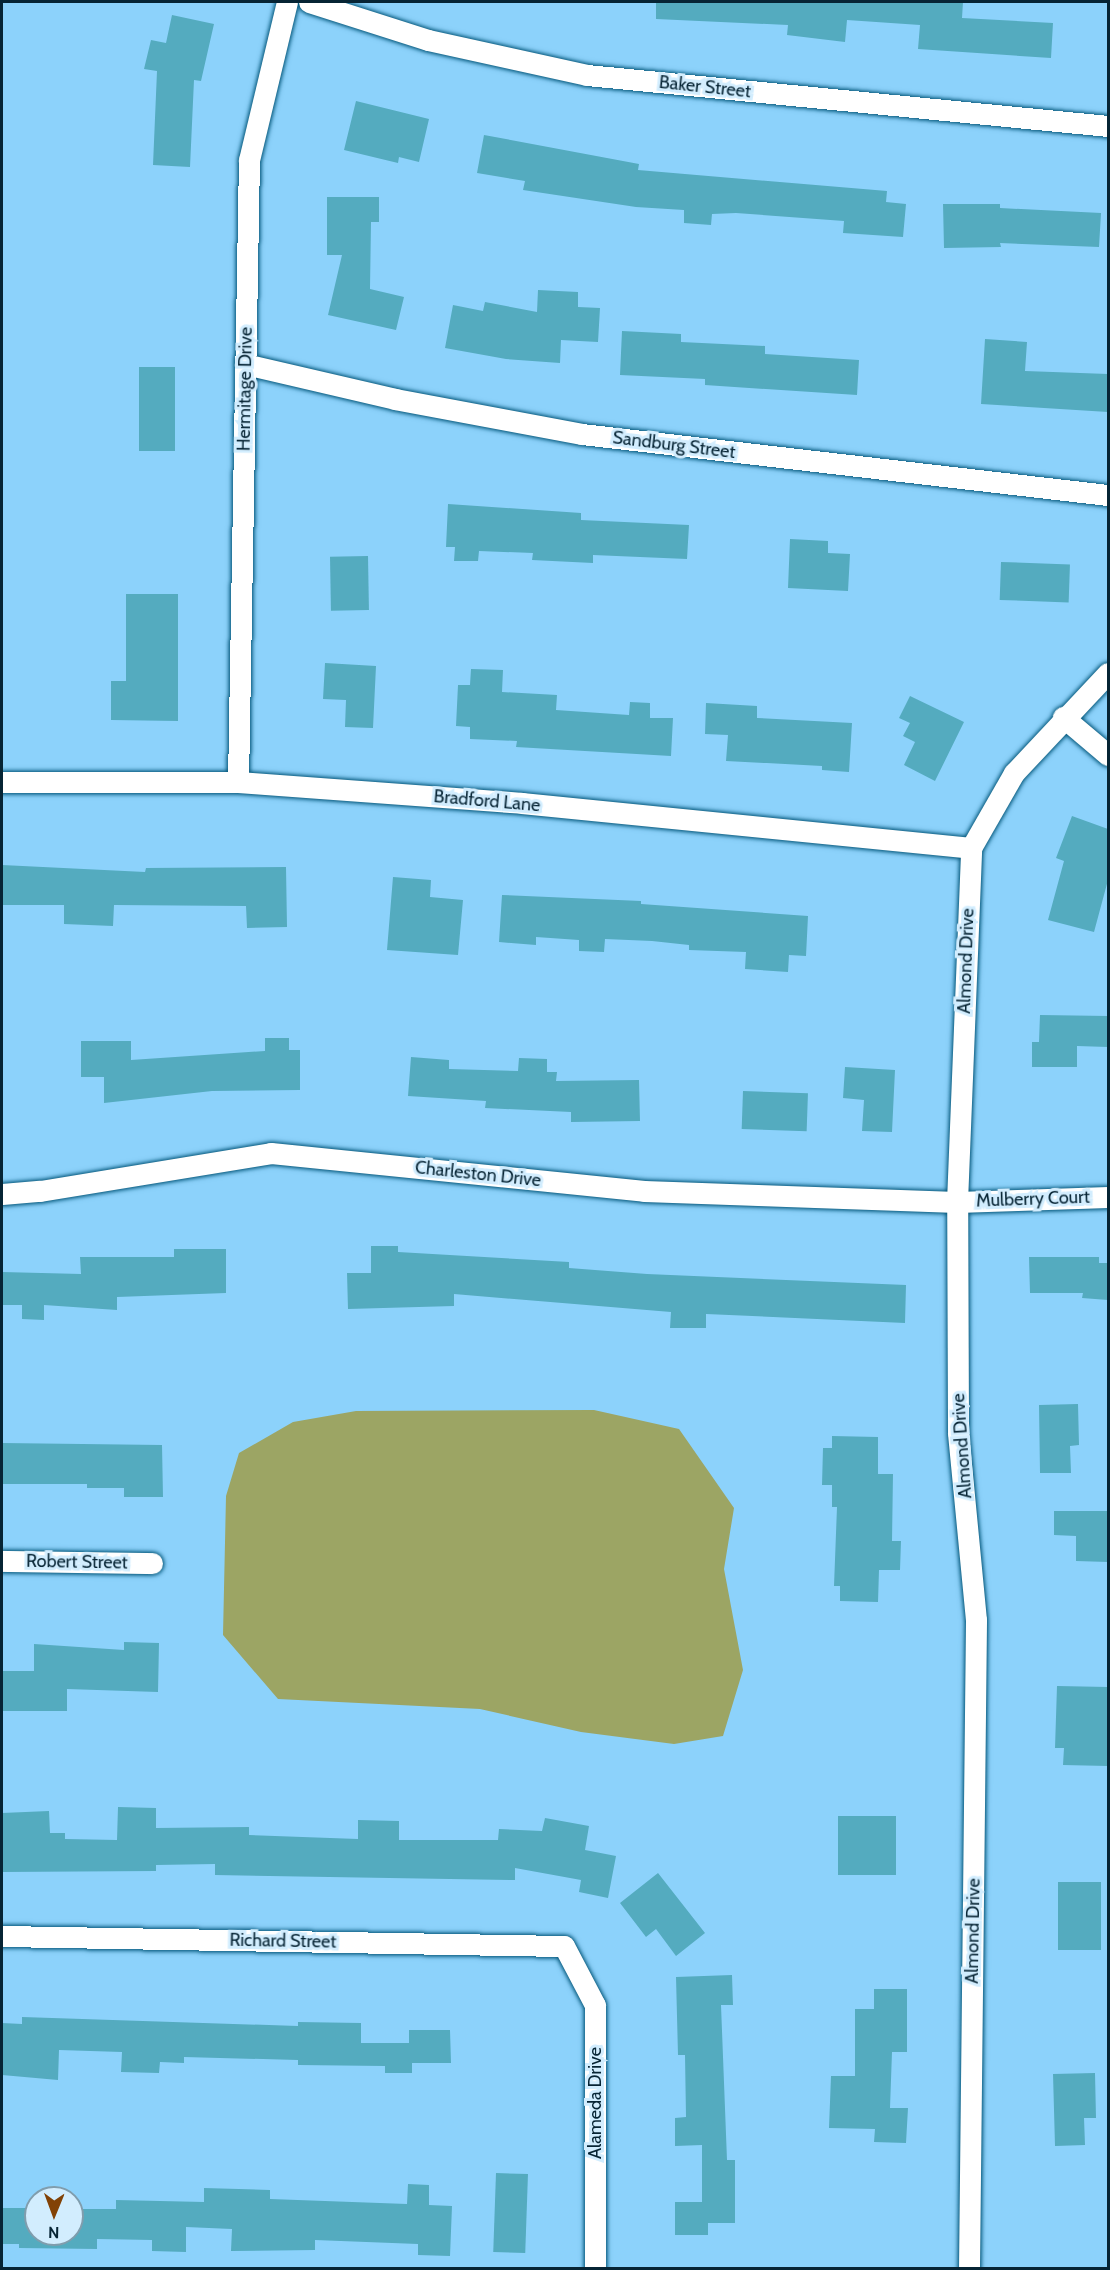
<!DOCTYPE html>
<style>
body{margin:0}
#map{position:relative;width:1110px;height:2270px;overflow:hidden;background:#8cd2fb;font-family:Cabin,sans-serif}
div>[style]{position:absolute}
[style*='--x']{left:calc(var(--x)*1px);top:calc(var(--y)*1px);width:calc(var(--w)*1px);rotate:calc(var(--a)*1deg)}
.water>*{inset:0;background:#9ca564}
.building>*{inset:0;background:#54abbf;transform-origin:0 0}
.roads{filter:drop-shadow(0 0 2px #05587c) drop-shadow(0 0 2px #05587c)}
.minor>*{height:21px;margin:-10.5px;padding:0 10.5px;transform-origin:10.5px;border-radius:10.5px;background:#fff}
span{translate:-50% -50%;white-space:nowrap;text-align:center;line-height:1.15;-webkit-text-stroke:6px #d2edfe;paint-order:stroke}
.street-label{font-size:18px;color:#062434}
.frame{position:absolute;inset:0;border:3px solid #062434;pointer-events:none}
.north{position:absolute;left:24px;top:2186px;width:60px;height:60px;box-sizing:border-box;background:#d2edfe;border:2px solid #809dad;border-radius:50%;rotate:181deg;font-size:16px;font-weight:700;line-height:24px;text-align:center;color:#062434}
.north::after{content:'';display:block;margin:auto;width:21px;height:27px;background:#824206;clip-path:polygon(50% 0,100% 100%,50% 72%,0 100%)}
</style>
<div id="map">
<div class="water">
<i style="clip-path:polygon(594px 1410px,679px 1429px,734px 1508px,724px 1569px,743px 1670px,723px 1736px,674px 1744px,581px 1732px,480px 1709px,278px 1699px,223px 1635px,226px 1496px,239px 1453px,293px 1422px,356px 1411px)"></i>
</div>
<div class="building">
<i style="clip-path:polygon(656px 2px,963px 2px,962px 18px,1053px 23px,1051px 58px,918px 49px,920px 25px,847px 20px,845px 42px,787px 35px,788px 25px,656px 19px)"></i>
<i style="clip-path:polygon(172px 15px,214px 24px,201px 81px,194px 80px,190px 167px,153px 165px,157px 71px,144px 69px,151px 40px,166px 43px)"></i>
<i style="clip-path:polygon(356px 101px,429px 119px,419px 162px,399px 157px,398px 163px,344px 150px)"></i>
<i style="clip-path:polygon(484px 135px,639px 164px,638px 170px,887px 191px,886px 202px,906px 204px,903px 237px,843px 233px,844px 221px,736px 213px,712px 214px,711px 225px,684px 223px,684px 210px,636px 207px,523px 190px,525px 181px,477px 173px)"></i>
<i style="clip-path:polygon(327px 197px,379px 197px,379px 222px,371px 222px,370px 289px,404px 297px,396px 330px,328px 315px,342px 255px,327px 255px)"></i>
<i style="clip-path:polygon(943px 204px,1000px 204px,1000px 208px,1101px 213px,1099px 247px,1000px 243px,1001px 247px,944px 248px)"></i>
<i style="clip-path:polygon(538px 290px,578px 292px,578px 307px,600px 308px,598px 342px,561px 340px,560px 363px,506px 359px,445px 348px,453px 305px,483px 311px,485px 302px,537px 312px)"></i>
<i style="clip-path:polygon(622px 331px,681px 334px,681px 342px,765px 346px,765px 354px,859px 360px,857px 395px,705px 385px,705px 379px,620px 375px)"></i>
<i style="clip-path:polygon(985px 339px,1027px 342px,1025px 371px,1108px 374px,1108px 412px,981px 404px)"></i>
<i style="left:139px;top:367px;width:36px;height:84px"></i>
<i style="clip-path:polygon(448px 504px,581px 513px,581px 520px,689px 525px,687px 559px,593px 555px,593px 563px,532px 560px,533px 553px,479px 551px,478px 561px,454px 561px,455px 547px,446px 547px)"></i>
<i style="clip-path:polygon(790px 539px,828px 541px,828px 553px,850px 554px,848px 591px,788px 588px)"></i>
<i style="left:368px;top:556px;width:54px;height:38px;rotate:89deg"></i>
<i style="left:1001px;top:562px;width:69px;height:38px;rotate:2deg"></i>
<i style="clip-path:polygon(126px 594px,178px 594px,178px 721px,111px 720px,111px 681px,126px 681px)"></i>
<i style="clip-path:polygon(325px 663px,376px 666px,373px 728px,345px 727px,346px 700px,323px 699px)"></i>
<i style="clip-path:polygon(471px 669px,503px 670px,502px 692px,557px 695px,556px 710px,629px 715px,630px 702px,650px 703px,650px 718px,673px 718px,671px 756px,516px 747px,517px 741px,470px 739px,470px 727px,456px 726px,458px 685px,470px 685px)"></i>
<i style="clip-path:polygon(910px 696px,964px 722px,935px 781px,904px 765px,915px 742px,903px 736px,910px 723px,899px 718px)"></i>
<i style="clip-path:polygon(706px 703px,757px 706px,757px 718px,852px 723px,849px 772px,822px 770px,822px 766px,726px 761px,728px 735px,705px 734px)"></i>
<i style="clip-path:polygon(1072px 816px,1108px 829px,1108px 880px,1094px 932px,1048px 920px,1064px 861px,1056px 858px)"></i>
<i style="clip-path:polygon(2px 865px,145px 872px,146px 868px,286px 867px,287px 927px,247px 928px,246px 906px,114px 905px,113px 926px,64px 924px,64px 905px,2px 905px)"></i>
<i style="clip-path:polygon(393px 877px,431px 880px,430px 897px,463px 900px,458px 955px,387px 950px)"></i>
<i style="clip-path:polygon(502px 895px,641px 901px,641px 904px,808px 916px,806px 956px,789px 955px,788px 972px,745px 969px,746px 952px,689px 950px,689px 945px,652px 941px,605px 939px,604px 952px,579px 951px,579px 940px,536px 937px,536px 945px,499px 942px)"></i>
<i style="clip-path:polygon(1040px 1015px,1108px 1016px,1108px 1047px,1077px 1046px,1077px 1067px,1032px 1067px,1032px 1042px,1039px 1042px)"></i>
<i style="clip-path:polygon(265px 1038px,289px 1038px,289px 1050px,300px 1050px,300px 1090px,212px 1091px,104px 1103px,104px 1077px,81px 1077px,81px 1041px,131px 1041px,131px 1060px,265px 1051px)"></i>
<i style="clip-path:polygon(411px 1057px,449px 1060px,449px 1069px,518px 1071px,519px 1058px,547px 1059px,547px 1072px,557px 1072px,556px 1081px,639px 1080px,640px 1121px,571px 1122px,571px 1112px,485px 1108px,486px 1101px,408px 1096px)"></i>
<i style="clip-path:polygon(845px 1067px,895px 1070px,892px 1132px,862px 1131px,864px 1100px,843px 1098px)"></i>
<i style="left:743px;top:1091px;width:65px;height:38px;rotate:2deg"></i>
<i style="clip-path:polygon(371px 1246px,398px 1246px,398px 1252px,569px 1262px,569px 1268px,647px 1274px,906px 1285px,905px 1323px,706px 1314px,706px 1328px,670px 1328px,671px 1312px,454px 1294px,454px 1306px,348px 1309px,347px 1273px,371px 1273px)"></i>
<i style="clip-path:polygon(174px 1249px,226px 1249px,226px 1293px,117px 1297px,117px 1310px,44px 1305px,44px 1320px,22px 1319px,22px 1305px,2px 1305px,2px 1272px,81px 1274px,80px 1257px,174px 1257px)"></i>
<i style="clip-path:polygon(1029px 1257px,1099px 1257px,1099px 1263px,1108px 1263px,1108px 1300px,1082px 1298px,1083px 1293px,1030px 1293px)"></i>
<i style="clip-path:polygon(1078px 1404px,1079px 1445px,1070px 1446px,1071px 1473px,1040px 1473px,1039px 1405px)"></i>
<i style="clip-path:polygon(832px 1436px,878px 1437px,878px 1474px,893px 1474px,892px 1541px,901px 1541px,900px 1570px,879px 1570px,878px 1602px,840px 1601px,840px 1586px,834px 1586px,837px 1507px,832px 1507px,832px 1485px,822px 1485px,823px 1448px,832px 1448px)"></i>
<i style="clip-path:polygon(2px 1443px,162px 1445px,163px 1497px,124px 1497px,124px 1488px,87px 1488px,87px 1484px,2px 1484px)"></i>
<i style="clip-path:polygon(1054px 1511px,1108px 1511px,1108px 1562px,1076px 1561px,1076px 1536px,1054px 1535px)"></i>
<i style="clip-path:polygon(124px 1642px,159px 1643px,158px 1692px,67px 1689px,67px 1711px,2px 1711px,2px 1671px,34px 1671px,34px 1644px,124px 1650px)"></i>
<i style="clip-path:polygon(1057px 1686px,1108px 1687px,1108px 1766px,1063px 1765px,1064px 1748px,1055px 1748px)"></i>
<i style="clip-path:polygon(118px 1807px,156px 1808px,156px 1828px,249px 1827px,249px 1835px,358px 1839px,358px 1820px,399px 1821px,399px 1840px,498px 1840px,499px 1829px,542px 1831px,545px 1818px,589px 1826px,585px 1850px,616px 1856px,608px 1898px,579px 1892px,581px 1880px,515px 1868px,515px 1880px,215px 1875px,215px 1864px,156px 1865px,156px 1871px,2px 1872px,2px 1813px,49px 1811px,50px 1833px,65px 1833px,65px 1839px,117px 1840px)"></i>
<i style="left:838px;top:1816px;width:58px;height:59px"></i>
<i style="clip-path:polygon(658px 1873px,705px 1933px,676px 1956px,656px 1929px,646px 1937px,620px 1903px)"></i>
<i style="left:1058px;top:1882px;width:43px;height:68px"></i>
<i style="clip-path:polygon(732px 1975px,733px 2005px,721px 2005px,727px 2160px,735px 2160px,735px 2223px,708px 2223px,708px 2235px,675px 2235px,675px 2202px,702px 2202px,702px 2145px,675px 2146px,675px 2118px,686px 2117px,685px 2055px,678px 2055px,676px 1977px)"></i>
<i style="clip-path:polygon(874px 1989px,907px 1989px,907px 2052px,892px 2052px,890px 2108px,908px 2108px,906px 2143px,874px 2142px,875px 2129px,829px 2128px,831px 2076px,855px 2076px,855px 2009px,874px 2009px)"></i>
<i style="clip-path:polygon(22px 2017px,298px 2026px,298px 2022px,361px 2023px,361px 2043px,409px 2043px,409px 2030px,450px 2030px,451px 2063px,412px 2063px,412px 2073px,385px 2073px,385px 2066px,298px 2065px,298px 2060px,184px 2057px,184px 2063px,160px 2062px,159px 2073px,121px 2072px,122px 2052px,59px 2050px,58px 2080px,2px 2075px,2px 2023px,22px 2024px)"></i>
<i style="clip-path:polygon(1095px 2073px,1096px 2118px,1084px 2118px,1085px 2145px,1055px 2146px,1053px 2074px)"></i>
<i style="left:496px;top:2173px;width:32px;height:79px;rotate:2deg"></i>
<i style="clip-path:polygon(408px 2184px,429px 2185px,429px 2205px,452px 2206px,450px 2256px,418px 2255px,418px 2244px,315px 2240px,315px 2250px,231px 2251px,232px 2229px,186px 2227px,186px 2252px,152px 2251px,152px 2240px,97px 2239px,97px 2249px,19px 2248px,19px 2244px,2px 2244px,2px 2208px,36px 2208px,36px 2234px,72px 2234px,72px 2209px,116px 2209px,116px 2200px,204px 2202px,204px 2188px,270px 2190px,270px 2199px,407px 2204px)"></i>
</div>
<div class="roads">
<div class="minor">
<i style="--x:309;--y:2;--w:125;--a:17.7"></i>
<i style="--x:428;--y:40;--w:163;--a:12.4"></i>
<i style="--x:587;--y:75;--w:523;--a:5.59"></i>
<i style="--x:245;--y:364;--w:154;--a:13.1"></i>
<i style="--x:395;--y:399;--w:190;--a:10.6"></i>
<i style="--x:582;--y:434;--w:530;--a:6.62"></i>
<i style="--x:1063;--y:717;--w:59;--a:40.2"></i>
<i style="--x:2;--y:782;--w:236;--a:0"></i>
<i style="--x:238;--y:782;--w:285;--a:4.2"></i>
<i style="--x:522;--y:803;--w:451;--a:5.7"></i>
<i style="--x:238;--y:782;--w:622;--a:-88.99"></i>
<i style="--x:249;--y:160;--w:163;--a:-76.5"></i>
<i style="--x:2;--y:1194;--w:38;--a:-5"></i>
<i style="--x:40;--y:1191;--w:234;--a:-9.3"></i>
<i style="--x:271;--y:1153;--w:375;--a:5.8"></i>
<i style="--x:644;--y:1191;--w:313;--a:2"></i>
<i style="--x:957;--y:1202;--w:151;--a:-1.9"></i>
<i style="--x:2;--y:1561;--w:150;--a:0.8"></i>
<i style="--x:2;--y:1936;--w:562;--a:1.02"></i>
<i style="--x:564;--y:1946;--w:67;--a:62.3"></i>
<i style="--x:595;--y:2005;--w:263;--a:90"></i>
<i style="--x:969;--y:2268;--w:648;--a:-89.38"></i>
<i style="--x:976;--y:1620;--w:189;--a:-95.5"></i>
<i style="--x:958;--y:1432;--w:230;--a:-90.2"></i>
<i style="--x:957;--y:1202;--w:354;--a:-87.7"></i>
<i style="--x:971;--y:848;--w:86;--a:-60.2"></i>
<i style="--x:1014;--y:773;--w:137;--a:-46.8"></i>
</div>
</div>
<div class="street-label">
<span style="left:705px;top:87px;rotate:6deg">Baker Street</span>
<span style="left:245px;top:389px;rotate:-89deg">Hermitage Drive</span>
<span style="left:674px;top:445px;rotate:7deg">Sandburg Street</span>
<span style="left:487px;top:801px;rotate:5deg">Bradford Lane</span>
<span style="left:966px;top:961px;rotate:-88deg">Almond Drive</span>
<span style="left:478px;top:1174px;rotate:6deg">Charleston Drive</span>
<span style="left:1033px;top:1199px;rotate:-2deg">Mulberry Court</span>
<span style="left:962px;top:1446px;rotate:-94deg">Almond Drive</span>
<span style="left:77px;top:1562px;rotate:1deg">Robert Street</span>
<span style="left:973px;top:1931px;rotate:-89deg">Almond Drive</span>
<span style="left:283px;top:1941px;rotate:1deg">Richard Street</span>
<span style="left:595px;top:2103px;rotate:-90deg">Alameda Drive</span>
</div>
<div class="frame"></div>
<div class="north">N</div>
</div>
